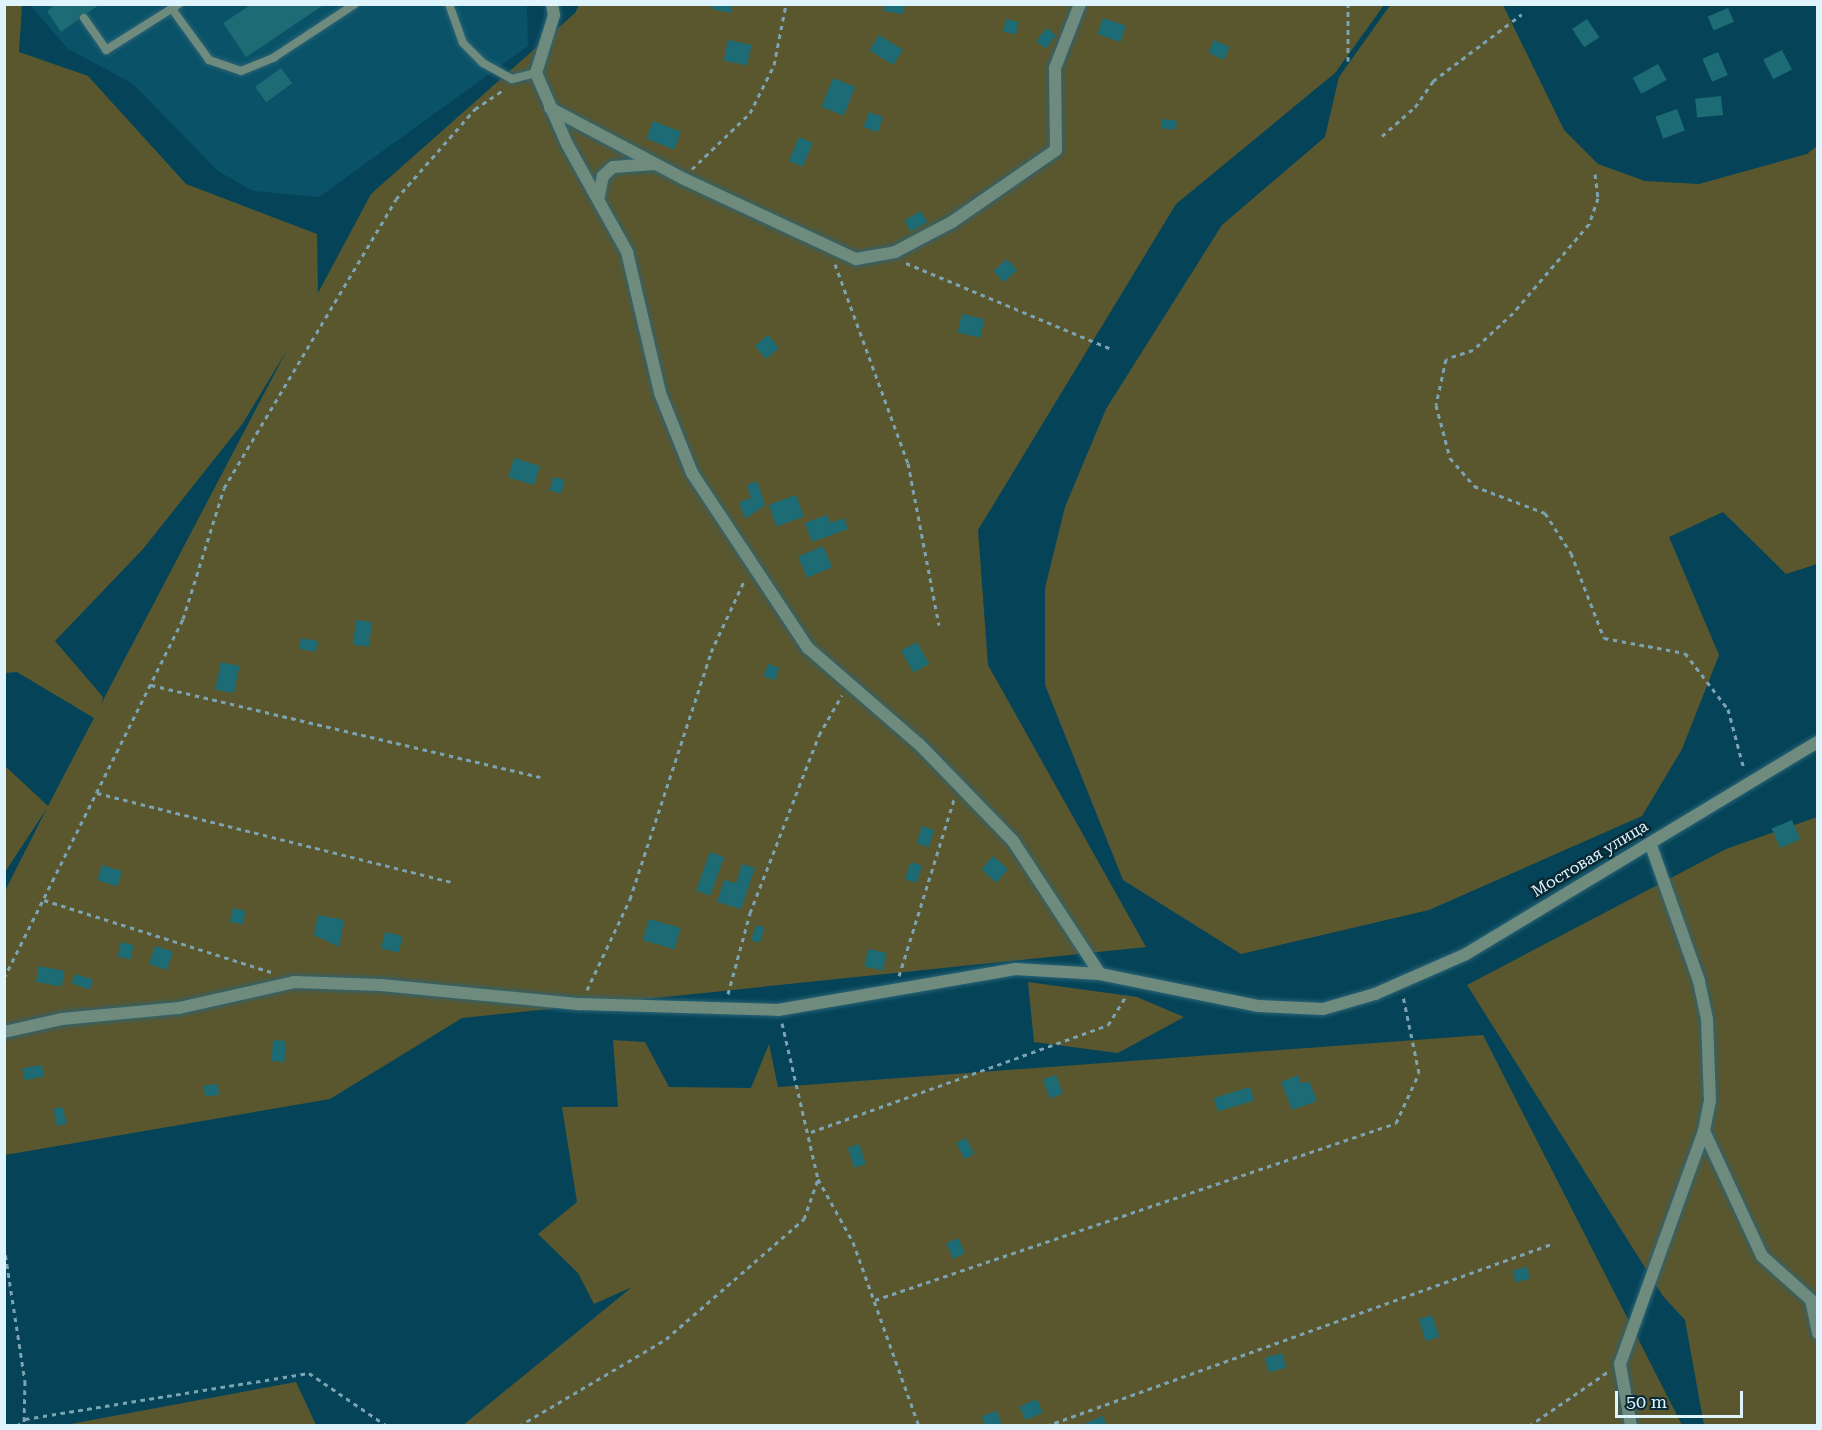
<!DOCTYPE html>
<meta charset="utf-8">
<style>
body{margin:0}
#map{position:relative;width:1822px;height:1430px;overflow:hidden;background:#054458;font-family:"Roboto Serif",serif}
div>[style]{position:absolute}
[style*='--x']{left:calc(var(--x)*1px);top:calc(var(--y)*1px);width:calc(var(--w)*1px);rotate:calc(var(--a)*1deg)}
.built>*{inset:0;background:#095268}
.green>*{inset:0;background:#5a572f}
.building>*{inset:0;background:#1d6c75;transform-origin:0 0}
.path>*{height:3px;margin-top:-1.5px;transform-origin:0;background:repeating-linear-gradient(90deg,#7ba3b1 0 4.5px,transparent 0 9px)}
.roads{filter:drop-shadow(0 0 2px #2c6476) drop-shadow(0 0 2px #2c6476)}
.lane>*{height:8px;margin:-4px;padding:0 4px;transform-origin:4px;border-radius:4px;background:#6f8b7e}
.street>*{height:12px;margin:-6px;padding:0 6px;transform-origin:6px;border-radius:6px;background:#6f8b7e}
span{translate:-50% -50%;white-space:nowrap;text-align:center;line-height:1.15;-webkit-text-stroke:5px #092934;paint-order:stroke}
.street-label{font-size:16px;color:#dff4fd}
.frame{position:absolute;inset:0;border:6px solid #dff4fd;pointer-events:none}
.scale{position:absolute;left:1615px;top:1391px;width:128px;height:27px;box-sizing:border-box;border:3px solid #dff4fd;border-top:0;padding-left:8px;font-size:18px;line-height:21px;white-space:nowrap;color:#dff4fd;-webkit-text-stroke:4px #092934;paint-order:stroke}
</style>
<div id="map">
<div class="built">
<i style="clip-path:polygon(527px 5px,528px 46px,319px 197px,253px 191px,218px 171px,132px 83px,68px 49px,31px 6px)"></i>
</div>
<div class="green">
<i style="clip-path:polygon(1391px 4px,1503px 5px,1564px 130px,1598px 164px,1645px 181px,1699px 184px,1807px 154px,1817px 146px,1817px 564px,1786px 574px,1723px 512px,1669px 537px,1719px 655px,1682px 749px,1642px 816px,1429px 910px,1241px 954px,1123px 880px,1045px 685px,1045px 588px,1065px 507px,1106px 409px,1222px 225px,1325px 137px,1339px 77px)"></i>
<i style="clip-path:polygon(evenodd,5px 5px,22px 5px,19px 52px,88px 76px,186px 184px,317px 234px,318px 293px,371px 194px,575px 13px,579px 5px,1384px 5px,1335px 73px,1176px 204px,978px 530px,988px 665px,1146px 947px,462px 1018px,330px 1099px,5px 1155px,5px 891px,47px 808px,5px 872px,5px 766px,48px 806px,94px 718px,17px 672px,5px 673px,5px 5px,287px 350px,101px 704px,103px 697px,55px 641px,143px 549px,243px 423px,287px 350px)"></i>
<i style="clip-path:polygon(1817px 817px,1817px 1425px,1704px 1425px,1685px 1320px,1663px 1296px,1467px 985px,1726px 849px)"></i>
<i style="clip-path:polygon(1028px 982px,1137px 997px,1184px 1017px,1118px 1053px,1034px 1042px)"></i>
<i style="clip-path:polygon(1483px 1035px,1682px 1425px,462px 1426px,632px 1287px,594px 1304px,578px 1273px,538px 1234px,577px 1202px,562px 1107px,618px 1107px,613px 1040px,645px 1042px,669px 1087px,751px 1088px,769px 1044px,778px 1087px)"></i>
<i style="clip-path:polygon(296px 1382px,316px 1425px,65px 1425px)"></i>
</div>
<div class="building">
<i style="clip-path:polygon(56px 4px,100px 4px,61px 32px,47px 11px)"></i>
<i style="clip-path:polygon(252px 4px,325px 4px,246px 57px,223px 23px)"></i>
<i style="clip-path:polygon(713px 4px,733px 4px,731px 13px,712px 9px)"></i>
<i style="clip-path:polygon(885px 4px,905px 4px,903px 14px,884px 11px)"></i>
<i style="left:1728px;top:8px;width:15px;height:22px;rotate:67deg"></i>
<i style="left:1103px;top:18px;width:24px;height:17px;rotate:19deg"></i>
<i style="left:1006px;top:19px;width:13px;height:13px;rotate:13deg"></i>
<i style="left:1587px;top:19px;width:22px;height:18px;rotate:56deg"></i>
<i style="left:1046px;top:28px;width:12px;height:17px;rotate:35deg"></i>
<i style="left:879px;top:35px;width:28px;height:18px;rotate:32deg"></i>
<i style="left:728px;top:40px;width:24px;height:21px;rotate:12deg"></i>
<i style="left:1214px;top:40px;width:17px;height:14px;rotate:24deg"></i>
<i style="left:1782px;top:50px;width:22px;height:21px;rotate:63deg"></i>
<i style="left:1718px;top:52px;width:25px;height:17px;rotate:67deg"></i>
<i style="left:1658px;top:64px;width:18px;height:29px;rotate:61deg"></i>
<i style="left:281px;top:68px;width:19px;height:32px;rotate:54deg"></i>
<i style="left:833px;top:78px;width:24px;height:31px;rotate:22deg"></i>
<i style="left:1721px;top:96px;width:19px;height:26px;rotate:84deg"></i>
<i style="left:1677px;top:109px;width:23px;height:23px;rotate:70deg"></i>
<i style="left:869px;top:112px;width:15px;height:16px;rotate:20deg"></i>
<i style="left:1162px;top:119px;width:15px;height:9px;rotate:8deg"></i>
<i style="left:653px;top:121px;width:30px;height:19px;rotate:21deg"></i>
<i style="left:799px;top:137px;width:15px;height:26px;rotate:23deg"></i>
<i style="left:921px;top:211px;width:13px;height:19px;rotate:61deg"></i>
<i style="left:1007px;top:259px;width:15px;height:18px;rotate:48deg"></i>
<i style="left:962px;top:314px;width:23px;height:19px;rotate:13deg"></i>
<i style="left:768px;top:335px;width:17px;height:17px;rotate:50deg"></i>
<i style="left:514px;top:458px;width:27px;height:20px;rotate:17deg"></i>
<i style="left:553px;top:477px;width:12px;height:14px;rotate:14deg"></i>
<i style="clip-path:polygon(757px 481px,765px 505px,745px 519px,739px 502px,751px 498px,747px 485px)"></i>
<i style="left:796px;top:495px;width:23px;height:29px;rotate:70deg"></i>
<i style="clip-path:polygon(827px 515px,830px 523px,844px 518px,848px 529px,812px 542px,805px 523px)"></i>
<i style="left:823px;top:546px;width:23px;height:27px;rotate:67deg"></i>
<i style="left:356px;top:620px;width:16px;height:25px;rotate:7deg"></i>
<i style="left:301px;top:638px;width:17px;height:11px;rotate:10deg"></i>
<i style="left:917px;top:642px;width:25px;height:18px;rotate:61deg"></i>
<i style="left:221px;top:662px;width:19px;height:28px;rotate:12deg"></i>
<i style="left:768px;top:664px;width:12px;height:13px;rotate:20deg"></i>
<i style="left:1792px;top:820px;width:21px;height:22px;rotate:67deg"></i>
<i style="left:922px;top:826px;width:13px;height:18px;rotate:18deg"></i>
<i style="left:710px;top:852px;width:15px;height:41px;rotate:20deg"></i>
<i style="left:993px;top:856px;width:20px;height:18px;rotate:41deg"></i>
<i style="left:911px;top:862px;width:12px;height:18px;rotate:20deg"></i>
<i style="clip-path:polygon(742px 864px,755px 868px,741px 909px,717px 902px,724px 880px,736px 883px)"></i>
<i style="left:102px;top:865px;width:21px;height:16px;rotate:17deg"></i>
<i style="left:233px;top:908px;width:13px;height:14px;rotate:13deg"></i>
<i style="clip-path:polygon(318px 915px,344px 920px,339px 947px,314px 935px)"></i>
<i style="left:649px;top:919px;width:33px;height:22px;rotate:16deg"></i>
<i style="left:756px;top:925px;width:9px;height:16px;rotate:18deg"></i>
<i style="left:385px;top:932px;width:18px;height:17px;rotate:13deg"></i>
<i style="left:121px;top:942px;width:13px;height:15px;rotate:13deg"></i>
<i style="left:155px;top:946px;width:19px;height:19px;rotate:18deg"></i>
<i style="left:868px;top:949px;width:19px;height:18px;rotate:12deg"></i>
<i style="left:39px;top:966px;width:26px;height:16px;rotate:11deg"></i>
<i style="left:75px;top:974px;width:19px;height:10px;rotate:18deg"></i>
<i style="left:273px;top:1040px;width:13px;height:21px;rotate:4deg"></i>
<i style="left:42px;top:1065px;width:12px;height:20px;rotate:81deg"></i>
<i style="left:1056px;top:1075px;width:20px;height:14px;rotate:70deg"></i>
<i style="clip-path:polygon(1298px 1075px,1301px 1084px,1309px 1081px,1317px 1101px,1292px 1110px,1281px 1082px)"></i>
<i style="left:218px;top:1084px;width:11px;height:14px;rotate:85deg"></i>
<i style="left:1250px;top:1087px;width:14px;height:38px;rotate:73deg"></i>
<i style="clip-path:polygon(62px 1107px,67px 1123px,57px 1126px,53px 1109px)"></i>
<i style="left:966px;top:1138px;width:18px;height:11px;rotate:63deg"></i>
<i style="left:859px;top:1144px;width:21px;height:12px;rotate:71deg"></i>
<i style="left:958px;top:1238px;width:17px;height:13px;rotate:66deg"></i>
<i style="left:1527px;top:1267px;width:12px;height:15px;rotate:76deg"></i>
<i style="left:1432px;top:1315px;width:23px;height:14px;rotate:72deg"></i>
<i style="left:1282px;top:1353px;width:15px;height:18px;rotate:74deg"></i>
<i style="left:1037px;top:1399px;width:15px;height:19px;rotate:67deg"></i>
<i style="clip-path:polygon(997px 1411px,1002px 1426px,985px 1426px,982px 1416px)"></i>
<i style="clip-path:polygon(1103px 1416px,1107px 1426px,1085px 1426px,1084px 1424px)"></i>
</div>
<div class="path">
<i style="--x:4;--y:6;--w:2;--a:-63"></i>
<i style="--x:1348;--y:61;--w:57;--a:-90"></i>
<i style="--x:1382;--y:136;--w:44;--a:-41.3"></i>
<i style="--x:1415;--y:107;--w:32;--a:-55"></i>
<i style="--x:1433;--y:81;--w:111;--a:-37"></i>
<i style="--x:692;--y:169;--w:81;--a:-44"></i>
<i style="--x:750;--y:113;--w:54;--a:-63.4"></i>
<i style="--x:774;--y:65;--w:62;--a:-78.9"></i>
<i style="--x:1595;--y:174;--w:24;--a:83"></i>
<i style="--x:1598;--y:198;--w:28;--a:109"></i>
<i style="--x:1589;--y:224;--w:117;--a:130.5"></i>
<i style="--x:1513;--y:313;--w:54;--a:137.2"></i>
<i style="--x:1473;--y:350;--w:28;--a:162"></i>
<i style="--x:1446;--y:359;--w:47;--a:102.3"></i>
<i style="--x:1436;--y:405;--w:55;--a:75.2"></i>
<i style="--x:1450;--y:458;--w:37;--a:49"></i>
<i style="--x:1474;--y:486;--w:76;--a:20.8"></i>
<i style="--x:1545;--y:513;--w:48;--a:57"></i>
<i style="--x:1571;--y:553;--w:91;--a:68.8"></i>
<i style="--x:1604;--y:638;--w:82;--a:10.5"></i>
<i style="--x:1685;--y:653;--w:71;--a:52.5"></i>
<i style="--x:1728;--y:709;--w:62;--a:75.1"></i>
<i style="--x:906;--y:263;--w:223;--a:22.7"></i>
<i style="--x:835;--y:264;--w:212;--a:69.9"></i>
<i style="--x:908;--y:463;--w:165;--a:79.2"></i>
<i style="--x:151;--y:685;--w:400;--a:13.3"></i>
<i style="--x:97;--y:793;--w:366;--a:14.1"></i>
<i style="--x:44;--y:900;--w:238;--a:17.6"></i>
<i style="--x:899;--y:976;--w:185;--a:-72.7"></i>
<i style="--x:4;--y:978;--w:401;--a:-63.5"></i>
<i style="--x:183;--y:619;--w:137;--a:-72.6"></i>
<i style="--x:224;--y:488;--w:336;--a:-59.2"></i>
<i style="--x:396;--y:199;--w:120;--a:-48.7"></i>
<i style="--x:475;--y:109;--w:36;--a:-34"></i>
<i style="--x:587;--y:990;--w:101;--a:-64.7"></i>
<i style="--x:630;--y:899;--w:260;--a:-71.8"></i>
<i style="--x:711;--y:652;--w:81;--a:-65"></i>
<i style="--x:728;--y:994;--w:84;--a:-74.8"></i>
<i style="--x:750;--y:913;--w:191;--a:-68.8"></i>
<i style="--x:819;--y:735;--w:46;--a:-60.1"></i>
<i style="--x:782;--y:1023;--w:160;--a:77"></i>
<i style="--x:818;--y:1179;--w:72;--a:60.9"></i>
<i style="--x:853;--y:1242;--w:195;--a:70.3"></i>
<i style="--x:811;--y:1132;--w:316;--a:-19.8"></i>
<i style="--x:1108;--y:1025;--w:36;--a:-58"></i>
<i style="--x:4;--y:1246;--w:137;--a:81.2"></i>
<i style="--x:25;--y:1381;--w:45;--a:91.3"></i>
<i style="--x:875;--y:1300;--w:550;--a:-18.76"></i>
<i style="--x:1396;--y:1123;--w:55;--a:-65.3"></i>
<i style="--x:1419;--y:1073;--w:79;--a:-101.7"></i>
<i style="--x:17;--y:1426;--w:11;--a:-41"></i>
<i style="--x:25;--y:1419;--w:288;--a:-9.2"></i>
<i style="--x:309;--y:1373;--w:94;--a:34.2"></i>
<i style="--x:519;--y:1426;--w:171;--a:-30.6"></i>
<i style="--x:666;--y:1339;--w:183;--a:-41"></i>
<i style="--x:804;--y:1219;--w:42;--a:-70.7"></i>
<i style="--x:1046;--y:1426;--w:540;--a:-19.81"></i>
<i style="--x:1529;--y:1426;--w:97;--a:-34.5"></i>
</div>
<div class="roads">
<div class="lane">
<i style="--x:449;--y:4;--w:41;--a:70.3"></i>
<i style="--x:463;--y:43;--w:28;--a:45"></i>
<i style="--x:483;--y:63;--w:33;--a:29"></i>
<i style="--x:512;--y:79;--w:25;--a:-14"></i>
<i style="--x:172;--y:9;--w:63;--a:54"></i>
<i style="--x:209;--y:60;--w:34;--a:19"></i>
<i style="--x:241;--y:71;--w:35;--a:-22"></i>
<i style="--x:273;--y:58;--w:98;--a:-33.4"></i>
<i style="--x:84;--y:18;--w:39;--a:55"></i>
<i style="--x:106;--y:50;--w:86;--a:-32.2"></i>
</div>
<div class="street">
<i style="--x:552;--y:4;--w:11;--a:80"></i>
<i style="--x:554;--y:15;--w:61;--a:107.2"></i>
<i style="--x:536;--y:73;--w:77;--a:66.4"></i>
<i style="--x:567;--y:144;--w:124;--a:60.9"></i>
<i style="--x:627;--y:252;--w:145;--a:76.8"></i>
<i style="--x:660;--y:393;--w:86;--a:68.2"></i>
<i style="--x:692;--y:473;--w:210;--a:56.5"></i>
<i style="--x:808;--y:648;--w:147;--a:40.9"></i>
<i style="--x:919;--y:744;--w:135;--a:45.9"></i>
<i style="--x:1013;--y:841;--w:159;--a:56.8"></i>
<i style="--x:1100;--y:974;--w:162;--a:11.4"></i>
<i style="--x:1259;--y:1006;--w:64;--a:2.7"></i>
<i style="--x:1323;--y:1009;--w:54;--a:-16.1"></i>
<i style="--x:1375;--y:994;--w:99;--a:-23.7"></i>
<i style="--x:1466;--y:954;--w:411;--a:-31.1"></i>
<i style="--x:550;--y:108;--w:149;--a:27.9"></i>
<i style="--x:682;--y:178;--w:192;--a:25"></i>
<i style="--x:856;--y:259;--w:40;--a:-10"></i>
<i style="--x:895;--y:252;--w:64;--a:-27.8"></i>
<i style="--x:952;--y:222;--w:126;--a:-34.7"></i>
<i style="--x:1056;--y:150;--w:82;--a:-90.7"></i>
<i style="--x:1055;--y:68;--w:69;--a:-68.7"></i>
<i style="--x:599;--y:196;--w:20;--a:-79"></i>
<i style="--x:603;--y:176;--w:13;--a:-42"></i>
<i style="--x:613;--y:167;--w:39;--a:-4"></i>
<i style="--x:4;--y:1032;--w:59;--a:-12.6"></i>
<i style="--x:62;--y:1019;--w:118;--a:-5.4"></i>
<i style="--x:179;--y:1008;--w:118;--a:-12.7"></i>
<i style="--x:294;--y:982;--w:87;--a:2"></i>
<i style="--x:381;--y:985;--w:200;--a:5.5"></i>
<i style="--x:580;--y:1004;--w:198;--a:1.7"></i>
<i style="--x:778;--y:1010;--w:241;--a:-9.8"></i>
<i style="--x:1015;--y:969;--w:85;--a:3.4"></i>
<i style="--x:1704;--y:1131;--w:138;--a:65.1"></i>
<i style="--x:1762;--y:1256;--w:66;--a:41.9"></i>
<i style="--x:1811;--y:1300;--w:34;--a:78"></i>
<i style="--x:1631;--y:1426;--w:63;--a:-100.1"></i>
<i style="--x:1620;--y:1364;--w:248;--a:-70.2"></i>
<i style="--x:1704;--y:1131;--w:31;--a:-79"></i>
<i style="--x:1710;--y:1101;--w:82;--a:-92.1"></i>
<i style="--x:1707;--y:1019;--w:39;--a:-102"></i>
<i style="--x:1699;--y:981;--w:146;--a:-109.5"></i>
</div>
</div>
<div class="street-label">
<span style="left:1590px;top:859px;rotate:-31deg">Мостовая улица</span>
</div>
<div class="frame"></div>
<div class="scale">50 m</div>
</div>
